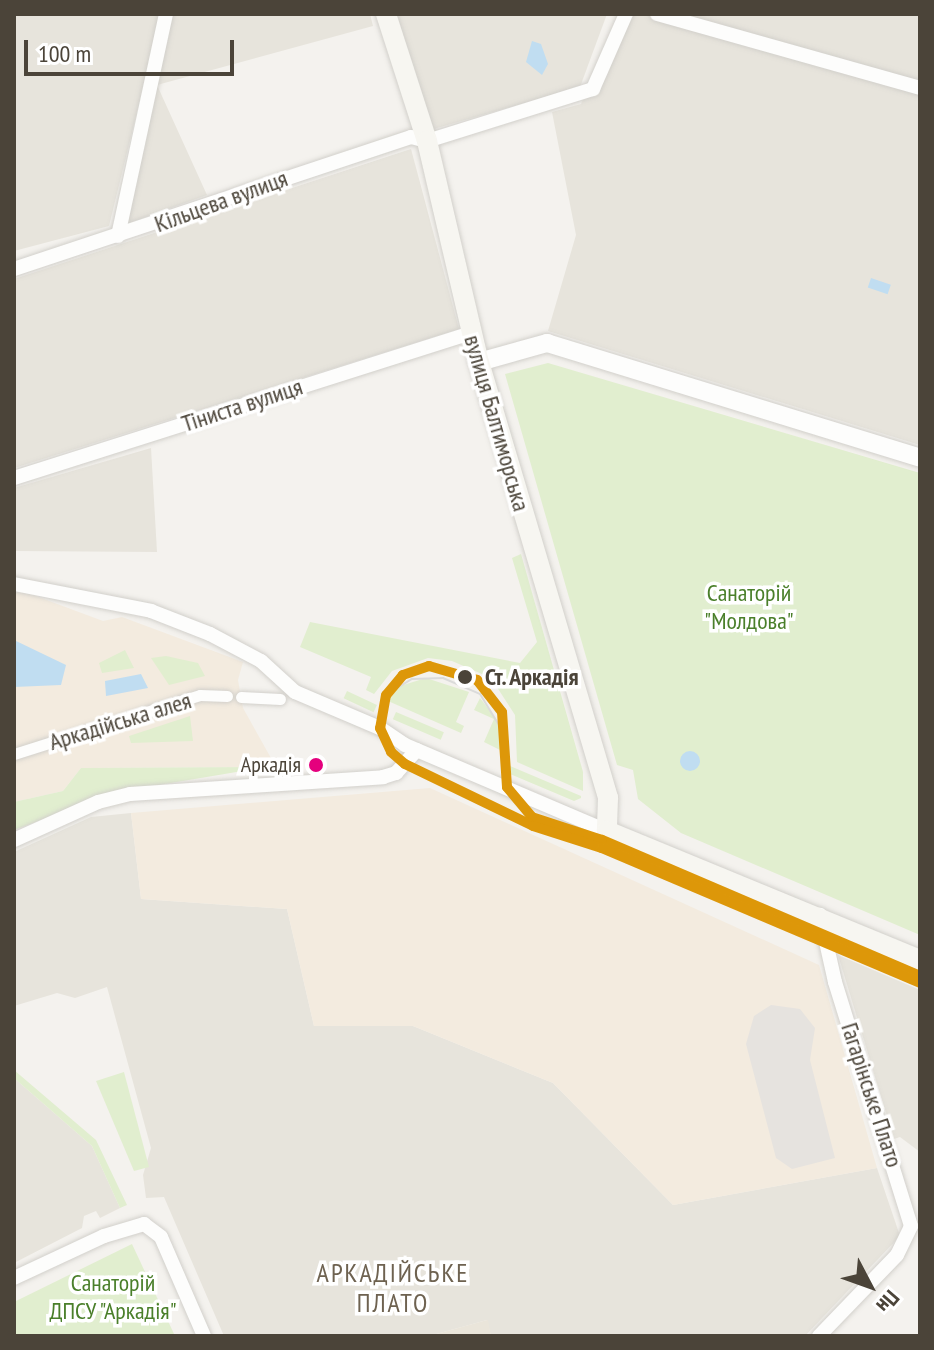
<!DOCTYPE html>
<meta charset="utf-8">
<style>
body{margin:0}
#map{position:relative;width:934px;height:1350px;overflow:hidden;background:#f4f2ee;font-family:"PT Sans Narrow",sans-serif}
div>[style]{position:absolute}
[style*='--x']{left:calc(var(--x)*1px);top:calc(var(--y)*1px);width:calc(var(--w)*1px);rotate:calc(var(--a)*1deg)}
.residential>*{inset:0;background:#e7e4dc}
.commercial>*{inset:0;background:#f3ebdf}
.education>*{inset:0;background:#eae5da}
.green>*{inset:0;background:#e1eecf;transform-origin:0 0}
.parking>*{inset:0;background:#e6e3df}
.water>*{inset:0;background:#c0ddf1;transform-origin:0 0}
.round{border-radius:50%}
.roads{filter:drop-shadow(0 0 2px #d2d0cb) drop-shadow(0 0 2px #d2d0cb)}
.pedestrian>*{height:11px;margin:-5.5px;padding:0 5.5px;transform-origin:5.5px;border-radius:5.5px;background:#fdfdfc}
.minor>*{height:14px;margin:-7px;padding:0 7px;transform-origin:7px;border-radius:7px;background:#fdfdfc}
.tertiary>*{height:18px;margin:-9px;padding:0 9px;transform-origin:9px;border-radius:9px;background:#fdfdfc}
.secondary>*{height:20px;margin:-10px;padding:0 10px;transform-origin:10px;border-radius:10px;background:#f7f6f1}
.tram>*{height:2px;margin:-1px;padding:0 1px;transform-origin:1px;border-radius:1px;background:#dbdbda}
.tram-1>*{height:10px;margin:-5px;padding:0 5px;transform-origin:5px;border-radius:5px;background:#dd9709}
.dots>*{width:22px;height:22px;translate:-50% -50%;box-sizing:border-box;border:4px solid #fff;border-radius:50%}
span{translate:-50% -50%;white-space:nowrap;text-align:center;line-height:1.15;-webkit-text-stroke:7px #fff;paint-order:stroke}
.bus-label{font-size:22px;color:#4b4439}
.right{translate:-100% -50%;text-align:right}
.street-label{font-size:24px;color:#4b4439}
.park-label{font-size:24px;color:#4a7f2a}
.stop-label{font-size:24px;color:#4b4439;font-weight:700}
.left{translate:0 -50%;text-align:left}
.neighbourhood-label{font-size:26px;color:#6e6250;letter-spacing:2px}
.frame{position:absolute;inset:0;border:16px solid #4b4439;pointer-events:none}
.north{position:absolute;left:830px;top:1246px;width:80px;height:80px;-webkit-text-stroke:6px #fff;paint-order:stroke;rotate:131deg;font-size:22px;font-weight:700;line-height:32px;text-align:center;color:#4b4439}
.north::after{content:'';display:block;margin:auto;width:28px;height:36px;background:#4b4439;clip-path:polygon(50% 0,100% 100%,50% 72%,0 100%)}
.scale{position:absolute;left:24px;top:40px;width:210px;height:36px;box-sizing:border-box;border:4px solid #4b4439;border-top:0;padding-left:10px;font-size:24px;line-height:28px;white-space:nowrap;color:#4b4439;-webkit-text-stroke:6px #fff;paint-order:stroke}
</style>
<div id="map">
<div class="residential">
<i style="clip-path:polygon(14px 14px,161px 14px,109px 226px,14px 251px)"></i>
<i style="clip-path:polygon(169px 14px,370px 14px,373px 26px,157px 85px,207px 195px,126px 224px)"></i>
<i style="clip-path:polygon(396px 14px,607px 14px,580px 87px,430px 130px)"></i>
<i style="clip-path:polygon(619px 14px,920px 14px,920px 445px,548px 331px,576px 235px,552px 112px,581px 104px)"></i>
<i style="clip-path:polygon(411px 149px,459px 329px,14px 468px,14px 279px)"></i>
<i style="clip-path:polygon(151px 448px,157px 552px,14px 551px,14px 488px)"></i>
<i style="clip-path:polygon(131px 813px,141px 899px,287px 909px,314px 1026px,413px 1026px,553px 1083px,673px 1205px,877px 1168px,900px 1236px,805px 1336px,491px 1336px,487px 1320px,429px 1336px,224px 1336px,164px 1197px,146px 1198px,143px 1175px,151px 1148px,107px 987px,75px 998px,57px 993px,14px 1006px,14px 852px,91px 817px)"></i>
<i style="clip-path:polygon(838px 955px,920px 990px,920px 1152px,900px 1137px,894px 1139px)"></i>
<i style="clip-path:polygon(14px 1078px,92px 1146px,120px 1208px,100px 1218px,96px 1211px,84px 1216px,82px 1228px,14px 1263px)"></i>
</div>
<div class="commercial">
<i style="clip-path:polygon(25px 592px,103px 621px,122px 617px,243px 662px,238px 680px,243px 708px,276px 767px,81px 768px,63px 791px,14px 802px,14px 593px)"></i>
<i style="clip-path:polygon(430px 788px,819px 965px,877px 1168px,673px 1205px,553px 1083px,413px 1026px,314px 1026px,287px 909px,141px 899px,131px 813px)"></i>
</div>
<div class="education">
<i style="clip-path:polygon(488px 1320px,491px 1336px,429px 1336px,487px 1320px)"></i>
</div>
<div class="green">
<i style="clip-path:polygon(548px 363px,920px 473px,920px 935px,681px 833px,638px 799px,633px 770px,617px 765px,505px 374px)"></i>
<i style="clip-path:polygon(521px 554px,583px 772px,583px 791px,517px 762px,515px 715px,491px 678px,452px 661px,428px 658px,392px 671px,374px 694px,366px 690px,371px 677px,300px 647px,310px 622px,520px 663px,537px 642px,512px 558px)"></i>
<i style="clip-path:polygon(125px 650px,134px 668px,102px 673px,99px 663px)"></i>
<i style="clip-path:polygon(166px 656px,198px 663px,205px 676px,169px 685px,151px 658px)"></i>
<i style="clip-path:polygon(426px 678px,469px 692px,456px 722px,464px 726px,461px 733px,388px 701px,400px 686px)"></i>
<i style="left:347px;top:691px;width:33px;height:8px;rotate:25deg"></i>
<i style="clip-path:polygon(480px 698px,497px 720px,502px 751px,484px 742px,494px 719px,474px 710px)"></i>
<i style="left:396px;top:712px;width:52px;height:8px;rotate:23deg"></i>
<i style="clip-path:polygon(190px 716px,193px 741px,131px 743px,129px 736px)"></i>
<i style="clip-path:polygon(510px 766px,581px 796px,581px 798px,574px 801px,510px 774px)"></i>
<i style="clip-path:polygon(266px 767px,117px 792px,14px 830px,14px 802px,63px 791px,81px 768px)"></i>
<i style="clip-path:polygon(14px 1070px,96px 1140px,127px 1205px,120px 1208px,92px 1146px,14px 1078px)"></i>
<i style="clip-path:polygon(124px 1072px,149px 1167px,134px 1171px,96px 1081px)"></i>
<i style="clip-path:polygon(132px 1244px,175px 1336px,14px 1336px,14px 1302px)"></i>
</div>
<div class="parking">
<i style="clip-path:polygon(771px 1005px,800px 1009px,815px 1028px,810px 1060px,835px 1158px,792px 1169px,776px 1158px,746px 1044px,754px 1016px)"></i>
</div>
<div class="water">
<i style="clip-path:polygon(532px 41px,541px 44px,548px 64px,542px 75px,526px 62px)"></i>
<i style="left:871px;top:278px;width:21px;height:10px;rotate:19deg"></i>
<i style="clip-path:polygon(14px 640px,66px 665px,61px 685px,14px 687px)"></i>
<i style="clip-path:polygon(141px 674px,148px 688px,106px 696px,105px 681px)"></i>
<i class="round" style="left:680px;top:751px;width:20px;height:20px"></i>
</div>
<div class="roads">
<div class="pedestrian">
<i style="--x:241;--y:697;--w:39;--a:3"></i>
<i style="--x:14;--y:754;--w:195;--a:-17.6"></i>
<i style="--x:200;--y:695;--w:27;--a:2"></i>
</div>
<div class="minor">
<i style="--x:657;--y:14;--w:273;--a:15.7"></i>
<i style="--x:118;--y:236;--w:227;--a:-77.8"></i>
<i style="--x:14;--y:269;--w:418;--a:-18.4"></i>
<i style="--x:411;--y:137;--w:16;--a:14"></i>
<i style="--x:427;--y:141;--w:174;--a:-17.4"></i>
<i style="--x:593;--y:89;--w:82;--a:-66.3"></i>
<i style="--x:14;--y:478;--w:479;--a:-17.6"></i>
<i style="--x:14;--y:584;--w:140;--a:11.1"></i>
<i style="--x:151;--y:611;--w:63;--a:21.3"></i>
<i style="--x:210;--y:634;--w:58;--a:27.9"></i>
<i style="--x:261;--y:661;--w:46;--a:42.4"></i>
<i style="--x:295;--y:692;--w:92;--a:23"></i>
<i style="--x:380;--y:728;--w:30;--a:34"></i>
<i style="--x:405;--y:745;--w:220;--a:23.1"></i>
<i style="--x:14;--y:840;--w:92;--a:-24.3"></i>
<i style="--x:98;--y:802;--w:33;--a:-14"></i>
<i style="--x:130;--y:794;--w:254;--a:-3.8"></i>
<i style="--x:383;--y:777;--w:14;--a:-17"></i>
<i style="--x:396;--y:773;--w:31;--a:-48"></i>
<i style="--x:14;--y:1278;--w:99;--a:-25"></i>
<i style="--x:104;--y:1236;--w:42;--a:-16.7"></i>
<i style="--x:144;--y:1224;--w:21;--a:37"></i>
<i style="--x:161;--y:1237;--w:108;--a:66.5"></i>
<i style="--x:819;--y:1336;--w:112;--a:-46.1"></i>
<i style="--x:897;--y:1255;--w:32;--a:-64"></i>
<i style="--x:911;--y:1226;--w:256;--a:-107.3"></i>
<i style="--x:835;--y:982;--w:69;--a:-102.6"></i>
</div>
<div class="tertiary">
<i style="--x:479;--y:362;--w:71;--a:-15.6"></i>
<i style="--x:547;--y:343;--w:390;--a:17.1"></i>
</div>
<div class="secondary">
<i style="--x:386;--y:14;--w:133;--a:72.1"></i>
<i style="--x:427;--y:141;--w:227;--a:76.8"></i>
<i style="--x:479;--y:362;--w:455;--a:73.5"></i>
<i style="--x:608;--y:798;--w:33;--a:92"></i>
<i style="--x:607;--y:831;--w:339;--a:22.4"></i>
</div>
</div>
<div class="tram">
<i style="--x:386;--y:695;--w:31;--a:-32"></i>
<i style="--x:412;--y:679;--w:31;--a:-2"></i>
<i style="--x:443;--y:678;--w:40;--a:23.4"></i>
<i style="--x:480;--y:694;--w:48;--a:58.6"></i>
</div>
<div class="tram-1">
<i style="--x:920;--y:976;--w:346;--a:-156.8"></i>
<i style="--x:602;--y:840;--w:74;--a:-161.8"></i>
<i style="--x:532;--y:817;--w:39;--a:-130"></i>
<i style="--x:507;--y:787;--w:75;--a:-93.8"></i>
<i style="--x:502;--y:712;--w:41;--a:-128"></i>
<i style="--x:477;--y:680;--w:50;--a:-163.7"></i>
<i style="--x:429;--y:666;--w:28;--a:161"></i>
<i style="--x:403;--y:675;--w:26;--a:130"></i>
<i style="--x:386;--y:695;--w:34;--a:100"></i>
<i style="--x:380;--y:728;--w:26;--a:65"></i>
<i style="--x:391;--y:752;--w:18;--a:41"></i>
<i style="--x:405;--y:764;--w:142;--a:25.8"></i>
<i style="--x:533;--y:826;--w:72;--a:17.7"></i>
<i style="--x:602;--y:848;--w:345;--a:23"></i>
</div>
<div class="dots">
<i style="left:465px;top:677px;background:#4b4439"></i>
<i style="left:316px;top:765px;background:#e5007d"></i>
</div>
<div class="bus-label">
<span class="right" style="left:301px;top:765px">Аркадія</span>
</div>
<div class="street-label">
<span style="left:221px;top:201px;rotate:-20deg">Кільцева вулиця</span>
<span style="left:242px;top:405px;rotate:-18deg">Тіниста вулиця</span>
<span style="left:497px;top:423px;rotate:74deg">вулиця Балтиморська</span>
<span style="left:120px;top:721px;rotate:-17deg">Аркадійська алея</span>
<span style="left:872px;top:1095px;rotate:72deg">Гагарінське Плато</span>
</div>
<div class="park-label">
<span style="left:749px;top:607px">Санаторій<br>"Молдова"</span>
<span style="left:113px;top:1297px">Санаторій<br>ДПСУ "Аркадія"</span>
</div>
<div class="stop-label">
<span class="left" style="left:485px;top:677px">Ст. Аркадія</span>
</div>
<div class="neighbourhood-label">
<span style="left:393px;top:1288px">АРКАДІЙСЬКЕ<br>ПЛАТО</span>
</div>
<div class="frame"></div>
<div class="north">Пн</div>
<div class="scale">100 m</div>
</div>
